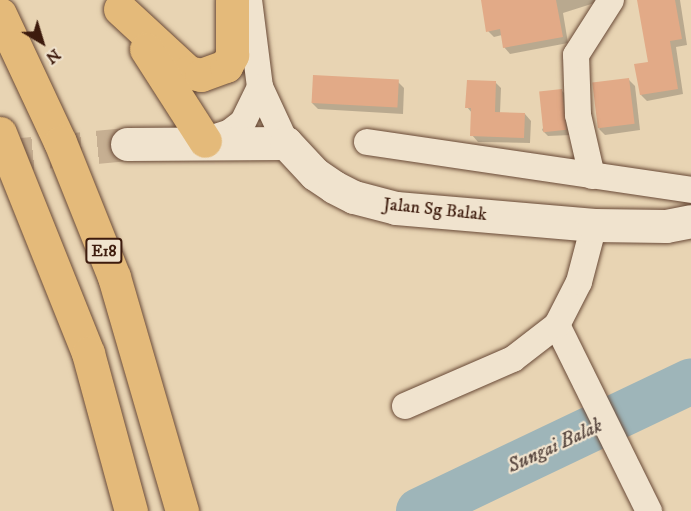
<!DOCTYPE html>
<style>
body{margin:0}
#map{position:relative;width:691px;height:511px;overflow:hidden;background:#e8d4b3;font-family:"IM FELL DW Pica",serif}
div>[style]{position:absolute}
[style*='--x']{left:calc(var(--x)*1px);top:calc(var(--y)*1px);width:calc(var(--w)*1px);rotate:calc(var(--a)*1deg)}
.shadow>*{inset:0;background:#0003}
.river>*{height:46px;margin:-23px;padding:0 23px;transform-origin:23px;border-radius:23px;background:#9eb5b9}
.building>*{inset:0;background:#e2aa87;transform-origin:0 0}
.secondary-tunnel>*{height:33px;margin-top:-16.5px;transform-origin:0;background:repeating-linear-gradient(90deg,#c6af92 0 33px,transparent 0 49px)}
.roads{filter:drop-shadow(0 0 2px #684936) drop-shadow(0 0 2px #684936)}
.street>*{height:26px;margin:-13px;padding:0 13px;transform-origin:13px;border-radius:13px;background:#f0e3ce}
.secondary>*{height:33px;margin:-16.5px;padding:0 16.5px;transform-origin:16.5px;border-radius:16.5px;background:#f0e3ce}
.highway>*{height:33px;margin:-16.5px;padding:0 16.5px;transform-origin:16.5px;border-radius:16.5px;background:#e4ba7a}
span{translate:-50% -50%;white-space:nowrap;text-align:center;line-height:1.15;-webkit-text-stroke:4.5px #f0e3ce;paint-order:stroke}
.shield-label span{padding:2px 4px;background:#f0e3ce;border:2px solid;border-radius:4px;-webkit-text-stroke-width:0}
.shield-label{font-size:16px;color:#3d1b0d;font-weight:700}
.street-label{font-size:18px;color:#3d1b0d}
.water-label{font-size:20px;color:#5a4941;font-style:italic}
.north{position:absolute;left:12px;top:12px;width:60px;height:60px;-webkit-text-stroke:4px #f0e3ce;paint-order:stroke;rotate:142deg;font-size:16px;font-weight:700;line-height:24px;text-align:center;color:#3d1b0d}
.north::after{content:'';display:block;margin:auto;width:21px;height:27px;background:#3d1b0d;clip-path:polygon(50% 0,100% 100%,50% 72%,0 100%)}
</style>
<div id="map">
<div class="shadow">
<i style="clip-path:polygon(482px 0,604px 0,563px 13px,568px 43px,510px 54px,504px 47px,502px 35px,494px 37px,488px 31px)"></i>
<i style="clip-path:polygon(639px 0,680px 0,687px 45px,676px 47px,683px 94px,647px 101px,641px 95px,650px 63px)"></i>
<i style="clip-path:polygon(629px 80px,635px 86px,640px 130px,605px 135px,599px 129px)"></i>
<i style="clip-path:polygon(398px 82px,404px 88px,403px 114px,318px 109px,312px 103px)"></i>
<i style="clip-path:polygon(495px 82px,501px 88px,500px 113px,525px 114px,531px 121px,530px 143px,478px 142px,472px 135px,472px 113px,467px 107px)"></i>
<i style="clip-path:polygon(562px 91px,568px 97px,571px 135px,548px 136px,542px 130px)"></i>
</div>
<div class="river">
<i style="--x:419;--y:511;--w:301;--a:-25.5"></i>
</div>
<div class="building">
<i style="clip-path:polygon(481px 0,556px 0,563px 37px,503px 48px,500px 29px,486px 32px)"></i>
<i style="clip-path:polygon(637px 0,675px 0,682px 39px,670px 41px,678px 89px,640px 95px,634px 64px,648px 62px)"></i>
<i style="left:313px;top:75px;width:86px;height:28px;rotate:3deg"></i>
<i style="left:629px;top:78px;width:46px;height:37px;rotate:83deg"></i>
<i style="clip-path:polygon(467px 80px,496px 81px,495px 112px,525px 113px,524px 138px,470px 136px,471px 108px,465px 108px)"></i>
<i style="left:562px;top:89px;width:41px;height:23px;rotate:84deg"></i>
</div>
<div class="secondary-tunnel">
<i style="--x:0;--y:156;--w:128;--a:-5.4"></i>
</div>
<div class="roads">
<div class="street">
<i style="--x:249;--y:0;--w:88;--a:82.8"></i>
<i style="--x:260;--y:87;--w:62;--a:65.1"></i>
<i style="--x:206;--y:140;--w:25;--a:-18"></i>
<i style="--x:230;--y:132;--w:16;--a:-38"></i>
<i style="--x:243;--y:122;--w:39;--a:-64"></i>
<i style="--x:367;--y:142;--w:328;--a:8.4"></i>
<i style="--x:592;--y:176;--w:63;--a:-102.9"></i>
<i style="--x:578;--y:115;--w:60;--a:-91.9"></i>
<i style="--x:576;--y:55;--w:65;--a:-57.5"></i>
<i style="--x:557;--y:325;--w:208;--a:63.7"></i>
<i style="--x:405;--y:406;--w:118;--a:-23.5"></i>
<i style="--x:513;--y:359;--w:56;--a:-37.7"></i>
<i style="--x:557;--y:325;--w:48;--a:-62.9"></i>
<i style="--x:579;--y:282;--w:59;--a:-75.3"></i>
</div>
<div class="secondary">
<i style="--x:127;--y:144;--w:159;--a:-0.4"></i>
<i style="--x:286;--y:143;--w:42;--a:46.9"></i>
<i style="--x:315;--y:174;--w:23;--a:34"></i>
<i style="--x:334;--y:187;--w:22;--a:27"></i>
<i style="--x:354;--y:197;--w:43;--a:14.7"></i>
<i style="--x:396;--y:208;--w:199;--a:4.9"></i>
<i style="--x:594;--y:225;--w:72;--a:0.8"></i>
<i style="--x:666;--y:226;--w:25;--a:-11"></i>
</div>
<div class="highway">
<i style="--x:120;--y:9;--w:93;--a:42.8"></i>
<i style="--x:188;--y:72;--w:13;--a:13"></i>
<i style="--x:201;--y:75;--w:27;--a:-20"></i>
<i style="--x:226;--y:66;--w:13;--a:-61"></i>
<i style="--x:232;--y:55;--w:55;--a:-90"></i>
<i style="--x:0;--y:14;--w:141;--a:64.9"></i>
<i style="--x:60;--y:142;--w:145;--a:68.2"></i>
<i style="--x:114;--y:277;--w:244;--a:73.8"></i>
<i style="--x:146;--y:49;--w:109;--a:57.3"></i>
<i style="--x:0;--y:133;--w:237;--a:68.2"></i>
<i style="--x:88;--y:353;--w:164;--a:74.8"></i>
</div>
</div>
<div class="shield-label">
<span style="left:104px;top:251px">E18</span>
</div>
<div class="street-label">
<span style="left:435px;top:210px;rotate:6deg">Jalan Sg Balak</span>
</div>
<div class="water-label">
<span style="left:555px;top:446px;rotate:-25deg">Sungai Balak</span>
</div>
<div class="north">N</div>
</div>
